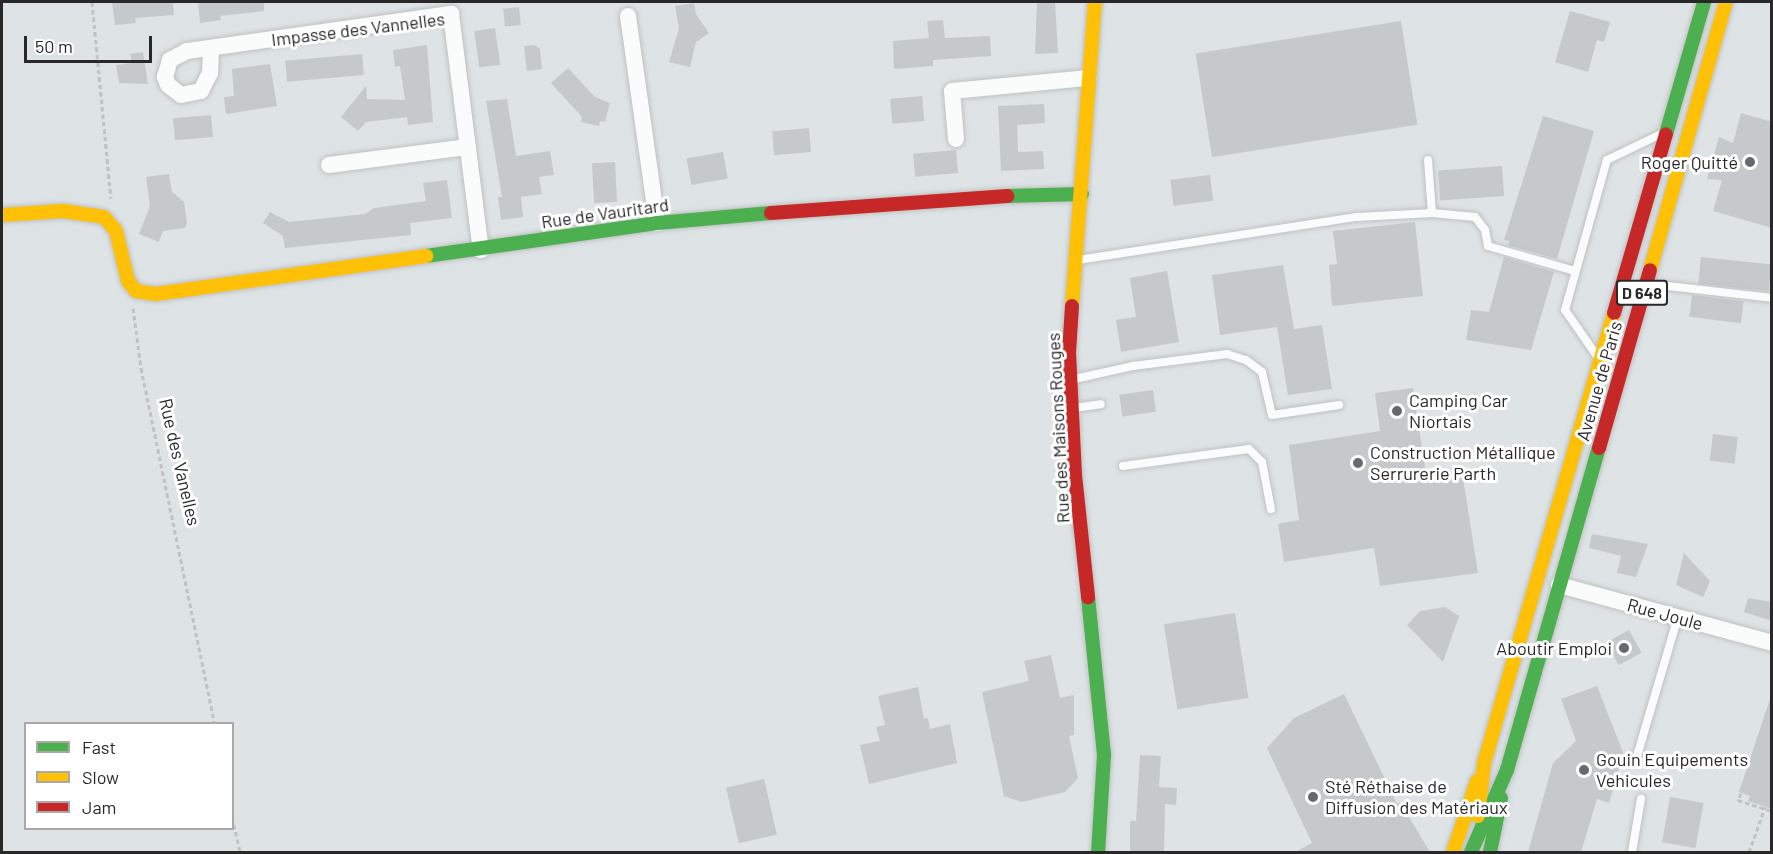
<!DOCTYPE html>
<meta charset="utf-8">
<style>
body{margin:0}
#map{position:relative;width:1773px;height:854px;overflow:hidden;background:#dee3e6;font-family:Barlow,sans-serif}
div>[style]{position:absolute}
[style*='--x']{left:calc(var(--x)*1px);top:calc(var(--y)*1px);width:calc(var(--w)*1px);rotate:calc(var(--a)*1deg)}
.building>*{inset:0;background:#c5c9cb;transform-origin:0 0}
.path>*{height:3px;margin-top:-1.5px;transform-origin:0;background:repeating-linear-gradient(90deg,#c2c2c3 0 4.5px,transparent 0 7.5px)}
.roads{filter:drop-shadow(0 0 2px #bfc1c0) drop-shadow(0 0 2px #bfc1c0)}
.lane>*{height:8px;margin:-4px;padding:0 4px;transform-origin:4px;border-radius:4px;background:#fafbfb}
.street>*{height:16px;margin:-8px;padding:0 8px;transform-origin:8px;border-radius:8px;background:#fafbfb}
.fast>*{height:14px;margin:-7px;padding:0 7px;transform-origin:7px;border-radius:7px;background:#4caf50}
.slow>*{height:14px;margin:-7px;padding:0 7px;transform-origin:7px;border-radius:7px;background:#ffc107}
.jam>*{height:14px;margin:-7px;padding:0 7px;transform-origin:7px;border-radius:7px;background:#c62828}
.dots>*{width:16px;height:16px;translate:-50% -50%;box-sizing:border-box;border:3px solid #fff;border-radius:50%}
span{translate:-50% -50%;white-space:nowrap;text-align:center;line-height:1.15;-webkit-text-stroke:6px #fff;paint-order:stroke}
.shield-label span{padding:2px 4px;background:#fff;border:2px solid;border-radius:4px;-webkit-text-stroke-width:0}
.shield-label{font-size:16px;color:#282828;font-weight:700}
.street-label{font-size:18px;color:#282828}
.poi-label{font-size:18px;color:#282828}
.right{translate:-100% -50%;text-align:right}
.left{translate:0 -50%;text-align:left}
.frame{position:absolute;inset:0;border:3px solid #282828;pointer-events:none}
.legend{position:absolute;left:24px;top:722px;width:210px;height:108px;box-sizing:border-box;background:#fff;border:2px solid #a9a9a9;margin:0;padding:8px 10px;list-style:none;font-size:18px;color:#282828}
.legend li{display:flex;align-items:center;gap:12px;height:30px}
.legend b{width:30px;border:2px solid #a9a9a9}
.scale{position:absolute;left:24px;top:36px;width:128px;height:27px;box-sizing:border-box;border:3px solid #282828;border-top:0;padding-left:8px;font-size:18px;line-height:21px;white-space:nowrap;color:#282828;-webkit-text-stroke:4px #fff;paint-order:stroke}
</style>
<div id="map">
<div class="building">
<i style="clip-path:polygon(112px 2px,173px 2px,174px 15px,135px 18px,136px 23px,115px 25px)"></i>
<i style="clip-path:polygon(198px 2px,264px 2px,264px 11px,220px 16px,221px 20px,200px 23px)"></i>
<i style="clip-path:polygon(1037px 2px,1055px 2px,1058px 53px,1035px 54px)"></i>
<i style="clip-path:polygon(694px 3px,696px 14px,709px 33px,696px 42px,690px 67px,669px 62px,679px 28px,675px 6px)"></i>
<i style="left:519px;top:7px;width:18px;height:16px;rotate:84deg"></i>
<i style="clip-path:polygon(1570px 11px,1610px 22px,1604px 42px,1597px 40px,1588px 72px,1555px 62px)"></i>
<i style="clip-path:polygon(943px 20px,945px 38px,990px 36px,991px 56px,933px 60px,933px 66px,894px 69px,893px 41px,929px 38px,927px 21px)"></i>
<i style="left:1401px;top:21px;width:105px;height:208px;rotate:81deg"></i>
<i style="left:495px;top:28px;width:37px;height:21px;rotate:82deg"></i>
<i style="clip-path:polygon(427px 45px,433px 122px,408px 125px,407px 117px,366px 122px,358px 131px,341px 117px,366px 86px,367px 99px,405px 100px,400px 66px,395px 67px,393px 50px)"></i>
<i style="clip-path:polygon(534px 45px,540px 49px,542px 69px,527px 71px,524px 46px)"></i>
<i style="clip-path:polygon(143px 52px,148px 84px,119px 83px,116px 65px,132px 63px,130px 54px)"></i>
<i style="left:362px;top:54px;width:21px;height:77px;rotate:85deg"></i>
<i style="clip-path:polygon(270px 64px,277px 106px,226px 114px,224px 97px,234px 96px,232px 69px)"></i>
<i style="clip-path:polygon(568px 68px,595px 97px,610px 103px,605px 122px,600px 121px,599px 126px,581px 122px,582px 117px,551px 83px)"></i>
<i style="left:922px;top:96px;width:25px;height:32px;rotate:85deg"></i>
<i style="clip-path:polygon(507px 99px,516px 156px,550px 151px,554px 175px,539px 177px,542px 194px,521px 197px,523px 217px,501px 220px,498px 197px,502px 197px,486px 101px)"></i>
<i style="clip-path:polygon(1044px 104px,1045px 123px,1017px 125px,1018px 152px,1043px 151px,1044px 169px,1001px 171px,998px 106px)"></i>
<i style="clip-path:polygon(1741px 113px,1772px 122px,1772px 228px,1713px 211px,1722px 180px,1707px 179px,1719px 137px,1733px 143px)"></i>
<i style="left:211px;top:115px;width:22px;height:38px;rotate:85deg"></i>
<i style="clip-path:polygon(1543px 116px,1594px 131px,1557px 259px,1508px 245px,1509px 241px,1504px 240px)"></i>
<i style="left:809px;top:128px;width:24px;height:37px;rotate:85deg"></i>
<i style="left:956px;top:150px;width:23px;height:43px;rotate:85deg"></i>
<i style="left:723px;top:152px;width:27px;height:37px;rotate:80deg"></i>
<i style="left:615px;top:162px;width:40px;height:23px;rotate:87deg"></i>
<i style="left:1502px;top:166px;width:30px;height:64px;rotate:86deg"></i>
<i style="clip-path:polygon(169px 174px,172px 192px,184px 202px,187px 223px,185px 228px,163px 231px,159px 242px,139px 234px,150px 206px,146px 177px)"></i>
<i style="left:1210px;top:175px;width:26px;height:40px;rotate:83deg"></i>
<i style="clip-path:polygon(447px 180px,452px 218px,410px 223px,411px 235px,285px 248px,283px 236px,263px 223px,270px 212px,289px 222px,365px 214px,374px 208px,426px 201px,423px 183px)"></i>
<i style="clip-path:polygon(1415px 222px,1423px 296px,1332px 306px,1329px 265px,1337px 264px,1333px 231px)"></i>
<i style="clip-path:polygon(1504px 257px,1554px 272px,1531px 350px,1466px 340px,1471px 310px,1489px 312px)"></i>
<i style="left:1701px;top:257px;width:71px;height:27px;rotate:6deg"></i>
<i style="clip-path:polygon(1283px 265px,1294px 329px,1322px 325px,1332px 389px,1288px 395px,1277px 327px,1220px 335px,1212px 275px)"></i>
<i style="clip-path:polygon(1167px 271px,1179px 342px,1121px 352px,1116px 320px,1136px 317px,1130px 278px)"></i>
<i style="left:1692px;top:295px;width:52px;height:22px;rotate:7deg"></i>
<i style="clip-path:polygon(1413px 388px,1427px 481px,1463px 478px,1478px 573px,1380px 586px,1374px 548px,1284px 562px,1278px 524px,1299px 520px,1289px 445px,1380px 431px,1375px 393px)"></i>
<i style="left:1153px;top:390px;width:22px;height:34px;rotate:82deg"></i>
<i style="left:1713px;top:434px;width:25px;height:27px;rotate:7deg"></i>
<i style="clip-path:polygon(1592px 534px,1648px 544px,1636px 577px,1617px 573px,1621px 556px,1589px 548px)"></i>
<i style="clip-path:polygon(1684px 553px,1710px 581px,1703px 597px,1676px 585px)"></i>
<i style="clip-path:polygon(1748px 598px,1772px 602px,1772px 621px,1744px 612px)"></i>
<i style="clip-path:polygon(1445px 607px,1459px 616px,1443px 662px,1407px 625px,1420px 611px)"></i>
<i style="left:1235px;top:613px;width:86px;height:72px;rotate:81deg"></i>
<i style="left:1629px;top:630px;width:26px;height:26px;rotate:61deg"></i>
<i style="clip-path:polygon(1051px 655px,1060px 698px,1074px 695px,1074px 735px,1069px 736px,1078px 778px,1065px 792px,1022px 802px,1004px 796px,982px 692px,1029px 681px,1024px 661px)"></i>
<i style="clip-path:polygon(1597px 686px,1628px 765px,1619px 769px,1609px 803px,1597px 799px,1581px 852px,1528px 852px,1553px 763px,1576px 741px,1561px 699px)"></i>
<i style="clip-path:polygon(918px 687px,924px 719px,928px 718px,930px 729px,950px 724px,957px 763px,869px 784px,860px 745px,880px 741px,876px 727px,885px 725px,878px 696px)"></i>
<i style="clip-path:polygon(1344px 694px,1397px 804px,1400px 802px,1430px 852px,1295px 852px,1312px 843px,1267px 748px,1294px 718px)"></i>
<i style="clip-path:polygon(1770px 699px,1772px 699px,1772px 809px,1748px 801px,1750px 796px,1739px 792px)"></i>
<i style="clip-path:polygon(1140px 755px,1161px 756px,1159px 787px,1177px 788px,1176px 805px,1165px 804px,1164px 852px,1130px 852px,1130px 821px,1136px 821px)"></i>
<i style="left:764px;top:779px;width:57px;height:39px;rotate:77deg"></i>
<i style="left:1670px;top:797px;width:34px;height:46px;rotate:10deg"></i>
</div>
<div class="path">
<i style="--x:92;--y:2;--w:197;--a:84.5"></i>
<i style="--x:133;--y:308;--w:61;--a:82.4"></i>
<i style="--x:141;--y:368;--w:364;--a:78.3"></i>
<i style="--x:1741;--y:793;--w:8;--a:113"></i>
<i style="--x:1738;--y:800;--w:36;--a:18"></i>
<i style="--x:232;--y:817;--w:36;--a:77"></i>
<i style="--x:1749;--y:852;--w:48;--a:-70.4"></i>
</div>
<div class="roads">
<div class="lane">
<i style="--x:1428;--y:160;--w:53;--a:85.7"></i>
<i style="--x:1078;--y:260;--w:282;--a:-8.8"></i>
<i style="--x:1357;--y:217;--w:75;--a:-3.1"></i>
<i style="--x:1432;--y:213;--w:43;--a:5.3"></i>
<i style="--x:1475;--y:217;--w:16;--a:52"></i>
<i style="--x:1485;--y:230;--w:16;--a:79"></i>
<i style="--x:1488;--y:246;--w:91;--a:16"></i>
<i style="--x:1650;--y:284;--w:123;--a:6.5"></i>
<i style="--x:1597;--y:356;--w:56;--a:-124.8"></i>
<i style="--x:1565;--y:310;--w:156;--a:-74.4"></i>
<i style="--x:1607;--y:160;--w:60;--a:-25.7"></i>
<i style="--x:1070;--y:380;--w:65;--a:-12.5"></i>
<i style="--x:1133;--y:366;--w:95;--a:-7.3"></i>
<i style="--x:1227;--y:354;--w:20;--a:18"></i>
<i style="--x:1246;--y:360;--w:20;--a:37"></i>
<i style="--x:1262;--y:372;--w:44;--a:76.9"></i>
<i style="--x:1272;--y:415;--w:68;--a:-8.5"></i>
<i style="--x:1074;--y:408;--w:27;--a:-8"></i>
<i style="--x:1123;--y:466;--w:127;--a:-7.7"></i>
<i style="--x:1249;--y:449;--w:18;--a:45"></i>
<i style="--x:1262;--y:462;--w:48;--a:79.2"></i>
<i style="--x:1637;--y:756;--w:145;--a:-73.6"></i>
<i style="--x:1632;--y:852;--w:54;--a:-80.4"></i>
</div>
<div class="street">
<i style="--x:628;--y:16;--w:209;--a:82"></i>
<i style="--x:211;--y:48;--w:25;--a:92"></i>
<i style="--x:210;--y:73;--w:20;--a:117"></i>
<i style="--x:201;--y:91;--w:20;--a:169"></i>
<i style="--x:181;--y:95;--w:16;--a:-142"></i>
<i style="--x:168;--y:85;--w:9;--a:-111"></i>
<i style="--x:165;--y:77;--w:18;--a:-74"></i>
<i style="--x:170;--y:60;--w:19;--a:-28"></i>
<i style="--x:187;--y:51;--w:267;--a:-8"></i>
<i style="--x:451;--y:14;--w:238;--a:82.8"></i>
<i style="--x:956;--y:139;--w:48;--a:-94.8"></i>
<i style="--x:952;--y:91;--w:137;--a:-5.5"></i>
<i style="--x:329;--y:165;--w:140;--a:-7.4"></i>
<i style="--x:1559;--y:585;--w:221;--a:15.2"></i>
</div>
<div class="fast">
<i style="--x:1666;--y:134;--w:137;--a:-73.9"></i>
<i style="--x:1007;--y:196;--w:75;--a:-1.5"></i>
<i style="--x:426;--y:256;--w:233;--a:-8.1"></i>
<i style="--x:657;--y:223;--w:114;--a:-5"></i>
<i style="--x:1088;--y:597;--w:159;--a:84.2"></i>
<i style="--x:1104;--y:755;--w:97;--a:93.5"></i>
<i style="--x:1471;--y:852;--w:90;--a:-66.3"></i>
<i style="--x:1507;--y:770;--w:335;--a:-74.1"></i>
<i style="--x:1490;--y:852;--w:55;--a:-78.5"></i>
</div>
<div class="slow">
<i style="--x:2;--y:215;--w:61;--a:-3.8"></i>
<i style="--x:63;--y:211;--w:41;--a:8.3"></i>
<i style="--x:104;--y:217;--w:18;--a:49"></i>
<i style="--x:116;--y:231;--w:51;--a:76.5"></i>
<i style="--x:128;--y:281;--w:13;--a:51"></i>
<i style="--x:136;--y:291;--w:20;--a:9"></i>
<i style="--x:156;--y:294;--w:273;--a:-8"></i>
<i style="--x:1650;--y:270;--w:279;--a:-74.2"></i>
<i style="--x:1072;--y:306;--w:305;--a:-85.7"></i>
<i style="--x:1478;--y:816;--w:53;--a:-83.5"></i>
<i style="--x:1484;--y:763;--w:468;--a:-73.9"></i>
<i style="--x:1453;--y:852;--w:75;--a:-71.3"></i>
</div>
<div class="jam">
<i style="--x:771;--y:213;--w:237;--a:-4.1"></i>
<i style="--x:1072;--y:306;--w:46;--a:93.7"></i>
<i style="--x:1069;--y:352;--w:123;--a:87.2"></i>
<i style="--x:1075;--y:475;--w:123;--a:83.9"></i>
<i style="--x:1614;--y:313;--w:186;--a:-73.8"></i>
<i style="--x:1599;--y:448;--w:185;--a:-74"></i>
</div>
</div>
<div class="dots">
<i style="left:1750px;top:162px;background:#68696a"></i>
<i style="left:1397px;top:411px;background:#68696a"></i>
<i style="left:1358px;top:463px;background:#68696a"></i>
<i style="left:1624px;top:648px;background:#68696a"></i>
<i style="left:1584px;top:770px;background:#68696a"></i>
<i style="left:1313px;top:797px;background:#68696a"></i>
</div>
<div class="shield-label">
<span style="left:1642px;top:293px">D 648</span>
</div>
<div class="street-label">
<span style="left:358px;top:29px;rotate:-7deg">Impasse des Vannelles</span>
<span style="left:605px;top:213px;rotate:-8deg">Rue de Vauritard</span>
<span style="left:1599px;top:381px;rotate:-74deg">Avenue de Paris</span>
<span style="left:1058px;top:428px;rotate:-93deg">Rue des Maisons Rouges</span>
<span style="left:180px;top:462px;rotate:77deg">Rue des Vanelles</span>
<span style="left:1665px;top:614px;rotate:15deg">Rue Joule</span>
</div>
<div class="poi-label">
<span class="right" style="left:1738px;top:162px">Roger Quitté</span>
<span class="left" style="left:1409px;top:411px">Camping Car<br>Niortais</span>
<span class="left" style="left:1370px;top:463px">Construction Métallique<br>Serrurerie Parth</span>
<span class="right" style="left:1612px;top:648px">Aboutir Emploi</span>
<span class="left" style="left:1596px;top:770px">Gouin Equipements<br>Vehicules</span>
<span class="left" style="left:1325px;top:797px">Sté Réthaise de<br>Diffusion des Matériaux</span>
</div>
<div class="frame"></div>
<ul class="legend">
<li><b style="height:8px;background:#4caf50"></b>Fast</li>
<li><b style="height:8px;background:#ffc107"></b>Slow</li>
<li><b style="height:8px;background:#c62828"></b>Jam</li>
</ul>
<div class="scale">50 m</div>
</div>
